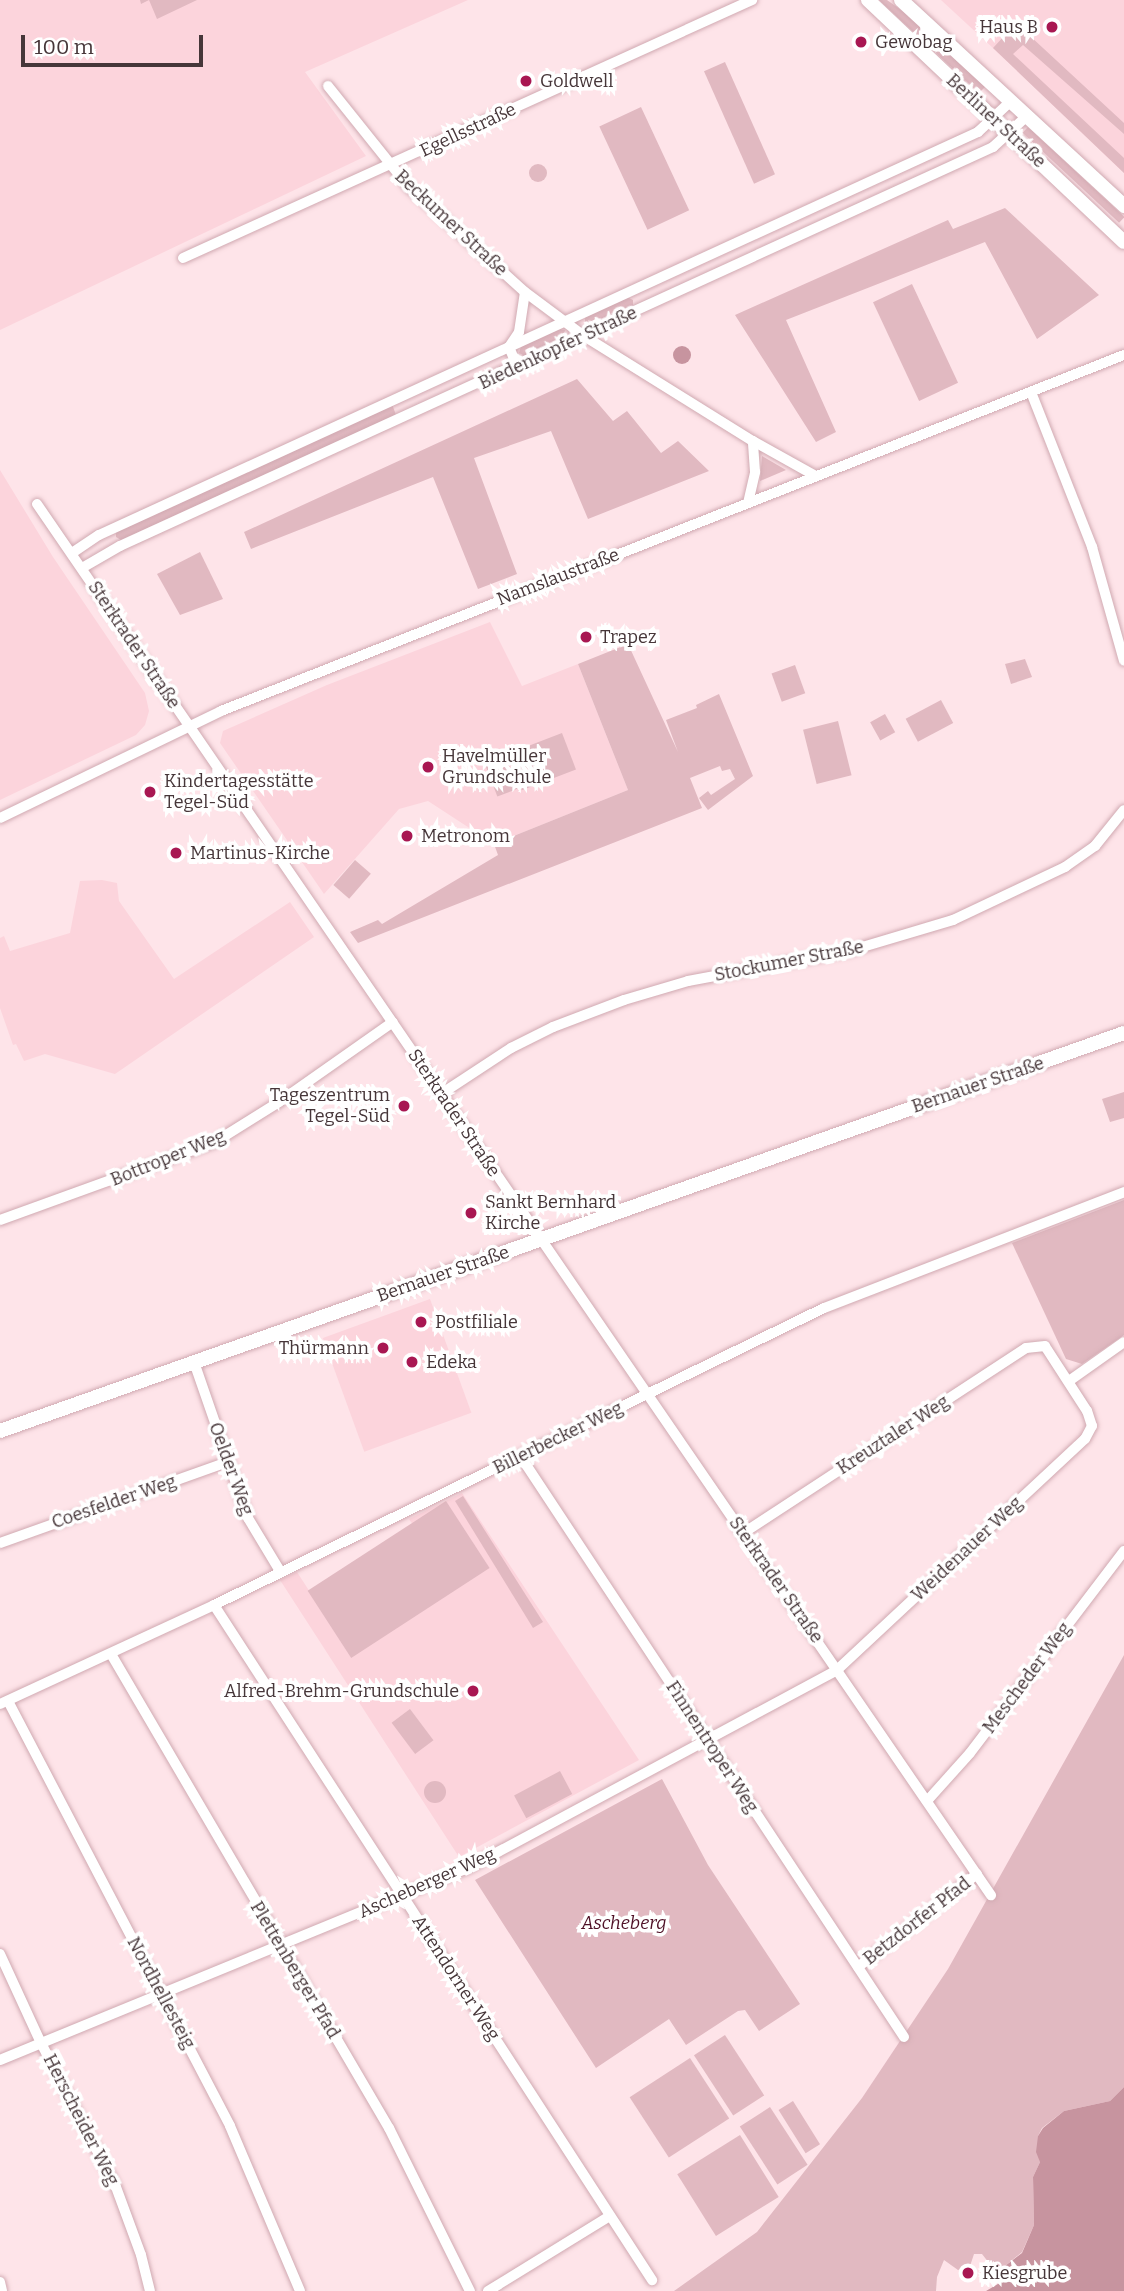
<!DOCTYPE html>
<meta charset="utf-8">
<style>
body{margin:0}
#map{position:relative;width:1124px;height:2291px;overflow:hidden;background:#fee4e9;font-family:Bitter,serif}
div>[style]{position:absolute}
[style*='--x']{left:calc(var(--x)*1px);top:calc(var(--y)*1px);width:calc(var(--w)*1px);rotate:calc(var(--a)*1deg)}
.built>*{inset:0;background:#fcd4dc;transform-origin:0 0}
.green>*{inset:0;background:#e1b9c1;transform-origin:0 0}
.round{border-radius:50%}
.water>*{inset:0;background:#c7949f}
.roads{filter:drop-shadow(0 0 2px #d0a9b1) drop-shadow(0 0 2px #d0a9b1)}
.minor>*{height:10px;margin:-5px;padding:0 5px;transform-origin:5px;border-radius:5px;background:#fff}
.secondary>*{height:14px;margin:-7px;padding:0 7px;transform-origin:7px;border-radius:7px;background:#fff}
.dots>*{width:19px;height:19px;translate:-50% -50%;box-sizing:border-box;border:4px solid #fff;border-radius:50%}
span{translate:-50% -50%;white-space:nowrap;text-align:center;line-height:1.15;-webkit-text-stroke:7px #fff;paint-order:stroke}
.poi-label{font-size:18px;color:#463639}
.right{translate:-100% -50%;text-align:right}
.left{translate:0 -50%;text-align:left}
.street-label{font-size:18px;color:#463639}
.park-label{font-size:18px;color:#4e1026;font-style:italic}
.scale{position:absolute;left:21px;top:35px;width:182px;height:32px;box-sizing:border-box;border:4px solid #463639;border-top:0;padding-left:9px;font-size:21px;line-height:24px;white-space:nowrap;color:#463639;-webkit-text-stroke:5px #fff;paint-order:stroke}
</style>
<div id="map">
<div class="built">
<i style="clip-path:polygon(0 0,468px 0,305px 72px,366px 156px,0 330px)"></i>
<i style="clip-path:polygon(941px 0,1124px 0,1124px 173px,993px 48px)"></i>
<i style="clip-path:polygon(0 470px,53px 557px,145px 693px,149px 711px,145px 725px,136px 735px,0 800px)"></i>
<i style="clip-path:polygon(490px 622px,522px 686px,578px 664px,628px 790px,494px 844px,428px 801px,399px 809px,324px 894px,220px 743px,223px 731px,327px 685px)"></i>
<i style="clip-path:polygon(102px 880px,117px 883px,119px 901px,174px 979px,290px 902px,314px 937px,115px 1074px,45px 1054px,24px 1061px,16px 1044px,13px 1045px,0 1008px,0 938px,4px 936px,10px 951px,70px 933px,80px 881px)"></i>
<i style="left:430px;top:1299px;width:121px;height:114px;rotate:70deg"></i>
<i style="clip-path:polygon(462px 1493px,639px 1760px,459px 1857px,280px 1580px,297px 1572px,341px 1640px,417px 1604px,454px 1586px,409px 1519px)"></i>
</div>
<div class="green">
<i style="clip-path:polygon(140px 0,197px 0,157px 19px,149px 0,141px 4px)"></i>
<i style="clip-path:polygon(879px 0,887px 0,908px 15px,985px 87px,979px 93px)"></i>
<i style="clip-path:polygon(1016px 23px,1124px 123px,1124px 134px,1023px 45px,1013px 54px,1124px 158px,1124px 173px,993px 48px)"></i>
<i style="left:725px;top:62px;width:123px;height:23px;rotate:66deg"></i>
<i style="left:641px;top:107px;width:114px;height:46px;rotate:65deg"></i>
<i style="left:1028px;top:127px;width:132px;height:8px;rotate:43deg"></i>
<i class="round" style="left:529px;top:164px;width:18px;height:18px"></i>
<i style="clip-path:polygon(1005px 208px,1099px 295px,1037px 339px,985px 242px,786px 320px,836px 432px,816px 442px,735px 315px,948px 220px,953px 229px)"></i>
<i style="left:912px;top:284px;width:109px;height:43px;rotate:65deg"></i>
<i style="clip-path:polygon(627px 297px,633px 300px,633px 307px,590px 326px,585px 324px,585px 317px)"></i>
<i style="clip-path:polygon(559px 329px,565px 330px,563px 339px,525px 356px,519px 353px,521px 346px)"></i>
<i style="clip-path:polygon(577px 379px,613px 421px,627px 411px,661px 453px,678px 441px,709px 471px,588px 519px,551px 431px,474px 458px,517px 574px,478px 589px,433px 477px,251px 549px,244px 532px)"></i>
<i style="clip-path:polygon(392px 404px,396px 415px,121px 540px,116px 537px,116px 531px)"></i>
<i style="clip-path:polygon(762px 456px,786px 470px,760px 481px)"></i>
<i style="clip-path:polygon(200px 552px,223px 599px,180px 615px,157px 574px)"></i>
<i style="clip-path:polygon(628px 644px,678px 752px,666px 720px,697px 708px,696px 705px,719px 694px,753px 776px,708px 810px,699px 798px,708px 791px,711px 795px,735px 779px,730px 769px,722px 771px,720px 766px,690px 778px,702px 808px,358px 943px,350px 932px,378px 920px,382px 924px,498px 855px,494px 844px,628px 790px,578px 664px)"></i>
<i style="clip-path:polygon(1025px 659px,1032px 677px,1011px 684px,1005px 664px)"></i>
<i style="left:795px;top:665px;width:30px;height:25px;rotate:70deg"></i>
<i style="left:941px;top:700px;width:26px;height:40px;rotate:62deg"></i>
<i style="left:885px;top:714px;width:21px;height:17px;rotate:61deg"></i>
<i style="left:838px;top:721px;width:56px;height:36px;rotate:76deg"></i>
<i style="left:562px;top:733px;width:39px;height:58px;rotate:69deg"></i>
<i style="left:505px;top:755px;width:36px;height:22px;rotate:69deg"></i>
<i style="left:355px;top:860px;width:21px;height:33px;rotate:41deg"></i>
<i style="clip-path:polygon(1124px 1092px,1124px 1118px,1110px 1122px,1102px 1099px)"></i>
<i style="clip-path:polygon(1124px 1200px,1124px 1335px,1082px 1364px,1066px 1359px,1012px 1243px)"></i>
<i style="clip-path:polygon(463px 1496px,543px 1622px,533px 1628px,455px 1501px)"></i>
<i style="left:446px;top:1501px;width:80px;height:165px;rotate:57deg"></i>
<i style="clip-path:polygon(1124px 1655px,1124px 2087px,1110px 2101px,1064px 2111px,1042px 2128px,1038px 2136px,1040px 2162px,1033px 2177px,1034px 2225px,1022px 2252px,1005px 2266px,1003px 2281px,982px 2254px,974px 2254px,970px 2266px,958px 2270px,944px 2260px,937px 2277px,936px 2291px,674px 2291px,757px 2232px,862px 2098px,948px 1969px)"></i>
<i style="left:410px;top:1709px;width:39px;height:23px;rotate:53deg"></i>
<i style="left:560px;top:1771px;width:26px;height:52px;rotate:62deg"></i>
<i style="clip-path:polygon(662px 1779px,708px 1865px,800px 2004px,759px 2031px,745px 2010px,738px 2011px,686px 2045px,669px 2019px,596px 2068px,475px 1880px)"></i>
<i class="round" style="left:424px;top:1781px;width:22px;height:22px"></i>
<i style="left:725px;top:2035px;width:72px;height:37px;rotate:57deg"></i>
<i style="left:690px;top:2058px;width:72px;height:72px;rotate:57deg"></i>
<i style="left:793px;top:2101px;width:51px;height:17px;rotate:58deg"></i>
<i style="left:770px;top:2107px;width:69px;height:36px;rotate:57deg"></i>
<i style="left:740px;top:2135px;width:73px;height:74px;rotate:58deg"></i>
</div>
<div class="water">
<i class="round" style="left:673px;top:346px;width:18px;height:18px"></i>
<i style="clip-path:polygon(1124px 2087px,1124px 2291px,986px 2291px,1003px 2281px,1005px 2266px,1022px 2253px,1034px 2225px,1033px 2177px,1040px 2162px,1036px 2152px,1038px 2136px,1043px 2128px,1064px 2111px,1110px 2101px)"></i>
</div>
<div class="roads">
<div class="minor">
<i style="--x:328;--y:86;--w:129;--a:51.3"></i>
<i style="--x:409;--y:187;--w:156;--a:42.2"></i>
<i style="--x:525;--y:292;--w:74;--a:36.7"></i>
<i style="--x:584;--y:336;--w:199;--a:31.9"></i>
<i style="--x:753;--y:441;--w:72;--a:29.1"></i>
<i style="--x:183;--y:258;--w:625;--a:-24.39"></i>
<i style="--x:509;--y:347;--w:18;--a:-56"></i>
<i style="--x:519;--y:332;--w:40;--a:-81.5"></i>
<i style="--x:509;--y:347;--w:21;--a:67"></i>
<i style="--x:1031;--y:392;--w:167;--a:68.5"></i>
<i style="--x:1092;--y:547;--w:118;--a:74.3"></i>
<i style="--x:748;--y:503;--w:32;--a:-77"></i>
<i style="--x:755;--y:472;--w:31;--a:-94"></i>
<i style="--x:37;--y:504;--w:1687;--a:55.56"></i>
<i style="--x:72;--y:553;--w:32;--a:-34"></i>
<i style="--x:99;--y:535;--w:967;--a:-24.63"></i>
<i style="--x:978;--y:132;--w:45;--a:-43.2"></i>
<i style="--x:82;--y:568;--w:44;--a:-30.1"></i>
<i style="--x:120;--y:546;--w:960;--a:-24.56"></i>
<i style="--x:993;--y:147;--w:46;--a:-42.4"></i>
<i style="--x:0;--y:818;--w:246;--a:-25.8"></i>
<i style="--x:221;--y:711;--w:971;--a:-21.52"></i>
<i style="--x:441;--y:1094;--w:84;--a:-33.3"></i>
<i style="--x:511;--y:1048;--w:47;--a:-26.6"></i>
<i style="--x:553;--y:1027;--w:76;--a:-20.8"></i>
<i style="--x:624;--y:1000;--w:67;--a:-16.5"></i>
<i style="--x:688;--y:981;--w:164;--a:-10.6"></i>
<i style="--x:849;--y:951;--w:109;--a:-16.6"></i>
<i style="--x:953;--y:920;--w:124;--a:-25.3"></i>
<i style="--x:1065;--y:867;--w:37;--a:-35"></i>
<i style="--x:1095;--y:846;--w:46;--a:-51.1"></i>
<i style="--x:0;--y:1220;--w:229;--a:-19.9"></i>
<i style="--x:215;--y:1142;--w:75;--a:-32"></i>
<i style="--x:279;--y:1102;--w:139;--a:-35.1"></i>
<i style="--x:194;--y:1362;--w:165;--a:70.9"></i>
<i style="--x:248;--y:1518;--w:62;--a:58.9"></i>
<i style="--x:1069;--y:1381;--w:67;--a:-35.3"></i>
<i style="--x:521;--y:1457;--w:695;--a:56.56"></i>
<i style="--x:0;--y:1543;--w:242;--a:-19.6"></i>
<i style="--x:214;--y:1605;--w:805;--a:57.02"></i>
<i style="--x:111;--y:1654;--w:550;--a:59.61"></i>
<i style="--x:389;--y:2128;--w:182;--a:63.6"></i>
<i style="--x:8;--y:1701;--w:479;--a:62.4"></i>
<i style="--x:230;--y:2126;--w:179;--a:67"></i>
<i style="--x:0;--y:1704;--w:236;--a:-24.8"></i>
<i style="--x:214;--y:1605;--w:678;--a:-25.96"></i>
<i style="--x:824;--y:1308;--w:322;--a:-21.1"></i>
<i style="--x:927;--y:1801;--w:64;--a:-48.1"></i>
<i style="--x:970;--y:1753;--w:254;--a:-52.7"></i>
<i style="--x:0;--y:1954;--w:98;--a:65.3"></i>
<i style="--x:41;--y:2043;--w:162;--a:62.5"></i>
<i style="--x:116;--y:2187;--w:72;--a:69.8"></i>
<i style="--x:141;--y:2255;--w:37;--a:76"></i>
<i style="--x:858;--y:1967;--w:151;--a:-38"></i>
<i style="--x:0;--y:2060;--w:506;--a:-22.31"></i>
<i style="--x:468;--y:1868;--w:419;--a:-28.2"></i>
<i style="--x:837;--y:1670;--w:339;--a:-43"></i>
<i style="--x:1085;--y:1439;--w:15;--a:-62"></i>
<i style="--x:1092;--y:1426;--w:16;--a:-108"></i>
<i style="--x:1087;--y:1411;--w:77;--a:-122.9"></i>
<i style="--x:1045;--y:1346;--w:19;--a:174"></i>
<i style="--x:1026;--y:1348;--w:338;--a:146.8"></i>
<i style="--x:0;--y:2282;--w:9;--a:77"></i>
<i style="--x:488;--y:2291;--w:143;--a:-31.6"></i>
</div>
<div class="secondary">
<i style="--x:868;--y:0;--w:352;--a:43.4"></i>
<i style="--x:901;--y:0;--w:304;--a:42.7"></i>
<i style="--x:0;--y:1431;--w:1192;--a:-19.5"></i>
</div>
</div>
<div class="dots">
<i style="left:1052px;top:27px;background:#a81752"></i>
<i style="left:861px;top:42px;background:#a81752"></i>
<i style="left:526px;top:81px;background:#a81752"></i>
<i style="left:586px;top:637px;background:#a81752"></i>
<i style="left:428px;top:767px;background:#a81752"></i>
<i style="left:150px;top:792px;background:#a81752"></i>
<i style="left:407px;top:836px;background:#a81752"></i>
<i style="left:176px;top:853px;background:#a81752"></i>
<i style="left:404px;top:1106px;background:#a81752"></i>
<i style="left:471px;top:1213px;background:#a81752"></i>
<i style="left:421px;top:1322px;background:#a81752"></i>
<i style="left:383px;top:1348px;background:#a81752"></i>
<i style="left:412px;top:1362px;background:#a81752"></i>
<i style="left:473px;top:1691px;background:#a81752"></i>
<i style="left:968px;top:2273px;background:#a81752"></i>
</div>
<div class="poi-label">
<span class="right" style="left:1038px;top:27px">Haus B</span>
<span class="left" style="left:875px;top:42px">Gewobag</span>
<span class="left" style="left:540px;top:81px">Goldwell</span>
<span class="left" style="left:600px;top:637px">Trapez</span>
<span class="left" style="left:442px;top:767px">Havelmüller<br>Grundschule</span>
<span class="left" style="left:164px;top:792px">Kindertagesstätte<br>Tegel-Süd</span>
<span class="left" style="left:421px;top:836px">Metronom</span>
<span class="left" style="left:190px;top:853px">Martinus-Kirche</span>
<span class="right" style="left:390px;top:1106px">Tageszentrum<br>Tegel-Süd</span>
<span class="left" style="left:485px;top:1213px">Sankt Bernhard<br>Kirche</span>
<span class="left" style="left:435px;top:1322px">Postfiliale</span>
<span class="right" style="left:369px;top:1348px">Thürmann</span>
<span class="left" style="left:426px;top:1362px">Edeka</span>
<span class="right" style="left:459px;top:1691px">Alfred-Brehm-Grundschule</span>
<span class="left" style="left:982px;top:2273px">Kiesgrube</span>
</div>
<div class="street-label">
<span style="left:996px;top:121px;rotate:43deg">Berliner Straße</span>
<span style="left:468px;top:130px;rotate:-25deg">Egellsstraße</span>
<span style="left:451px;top:223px;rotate:43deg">Beckumer Straße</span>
<span style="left:558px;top:348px;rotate:-25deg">Biedenkopfer Straße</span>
<span style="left:558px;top:577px;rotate:-21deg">Namslaustraße</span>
<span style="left:134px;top:645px;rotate:56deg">Sterkrader Straße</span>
<span style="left:789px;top:961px;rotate:-11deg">Stockumer Straße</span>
<span style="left:978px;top:1085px;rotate:-19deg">Bernauer Straße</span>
<span style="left:454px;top:1113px;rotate:56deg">Sterkrader Straße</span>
<span style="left:168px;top:1158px;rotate:-22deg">Bottroper Weg</span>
<span style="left:443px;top:1274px;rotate:-19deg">Bernauer Straße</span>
<span style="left:893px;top:1435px;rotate:-33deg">Kreuztaler Weg</span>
<span style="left:558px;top:1438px;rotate:-26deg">Billerbecker Weg</span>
<span style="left:231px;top:1469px;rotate:70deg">Oelder Weg</span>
<span style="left:114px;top:1502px;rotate:-19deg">Coesfelder Weg</span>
<span style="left:967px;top:1549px;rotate:-43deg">Weidenauer Weg</span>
<span style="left:776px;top:1580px;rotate:55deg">Sterkrader Straße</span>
<span style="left:1027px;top:1678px;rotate:-53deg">Mescheder Weg</span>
<span style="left:712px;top:1747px;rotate:57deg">Finnentroper Weg</span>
<span style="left:427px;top:1883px;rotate:-24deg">Ascheberger Weg</span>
<span style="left:917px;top:1921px;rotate:-38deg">Betzdorfer Pfad</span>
<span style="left:295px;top:1970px;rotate:59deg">Plettenberger Pfad</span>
<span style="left:456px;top:1978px;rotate:57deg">Attendorner Weg</span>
<span style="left:161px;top:1993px;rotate:62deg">Nordhellesteig</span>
<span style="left:81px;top:2120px;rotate:63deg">Herscheider Weg</span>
</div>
<div class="park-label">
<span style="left:624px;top:1923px">Ascheberg</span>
</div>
<div class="scale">100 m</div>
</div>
